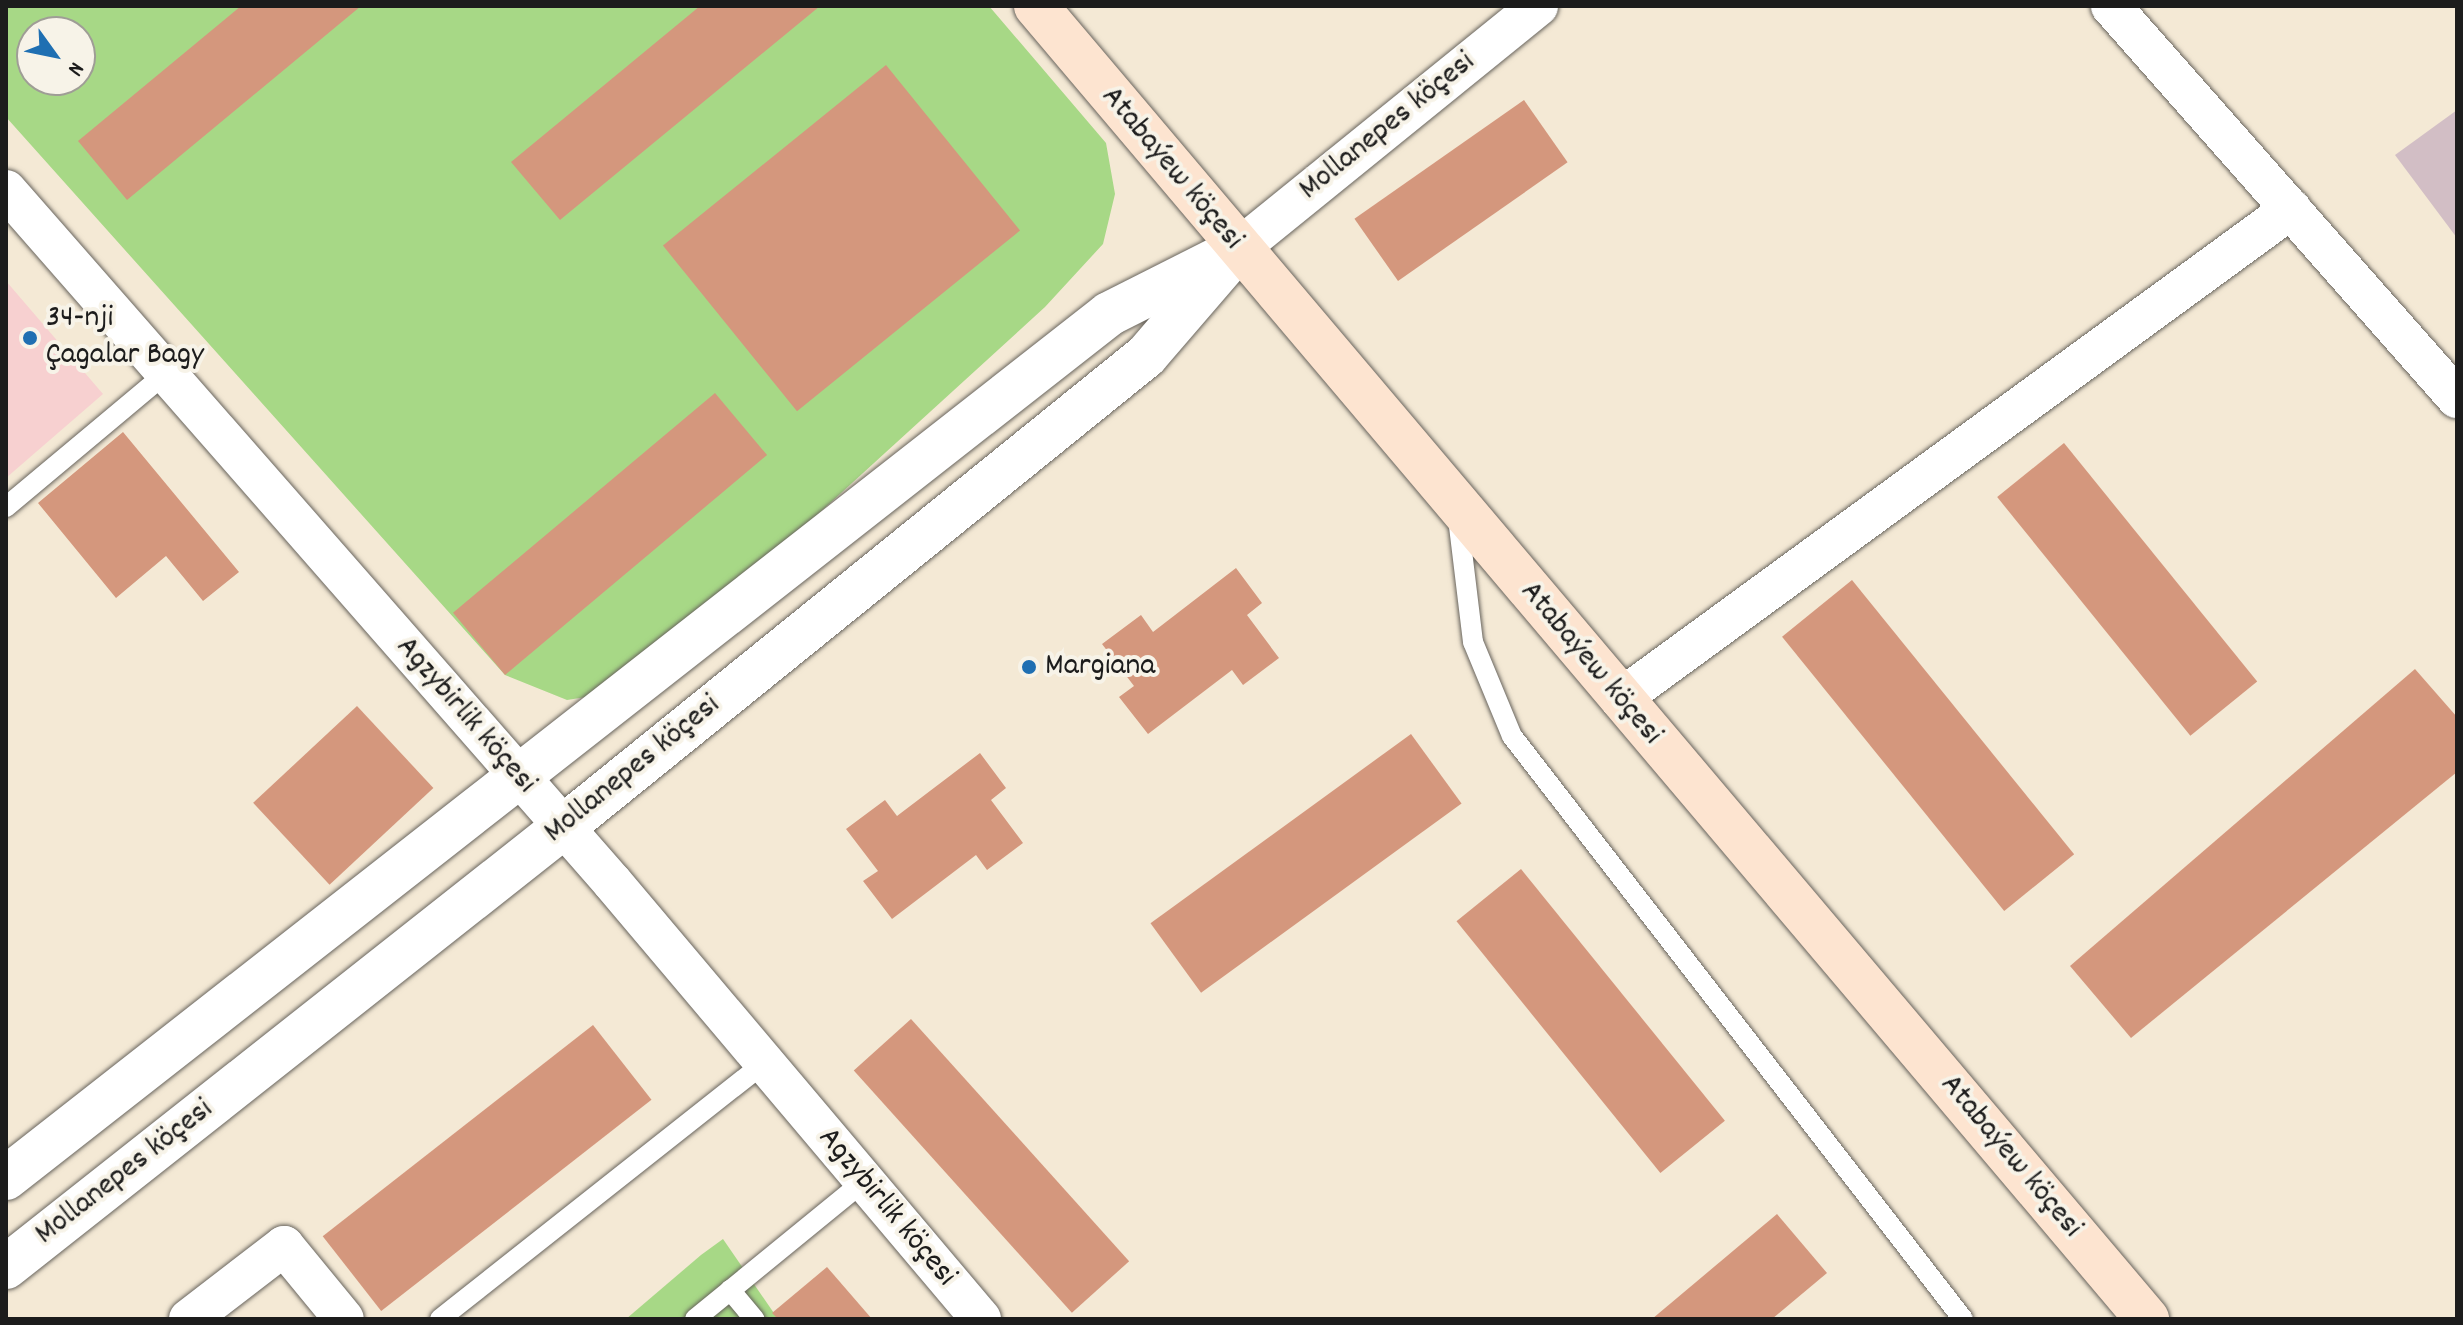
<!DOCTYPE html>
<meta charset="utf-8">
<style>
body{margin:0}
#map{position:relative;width:2463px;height:1325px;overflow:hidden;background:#f4e9d5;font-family:Dekko,sans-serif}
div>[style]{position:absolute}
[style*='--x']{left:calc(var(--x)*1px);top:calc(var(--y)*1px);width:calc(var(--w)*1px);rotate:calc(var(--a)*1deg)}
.built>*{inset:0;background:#f7d0d0}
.industrial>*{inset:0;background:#d2bec5}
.green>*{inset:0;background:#a7d886}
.building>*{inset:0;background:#d4977d;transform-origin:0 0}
.roads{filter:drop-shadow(0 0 2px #68645d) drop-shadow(0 0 2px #68645d)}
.service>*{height:20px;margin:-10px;padding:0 10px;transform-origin:10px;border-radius:10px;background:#fff}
.minor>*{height:40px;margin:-20px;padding:0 20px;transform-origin:20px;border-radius:20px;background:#fff}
.tertiary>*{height:44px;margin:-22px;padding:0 22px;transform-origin:22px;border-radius:22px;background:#fff}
.secondary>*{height:44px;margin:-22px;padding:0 22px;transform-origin:22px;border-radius:22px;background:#fde4d0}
.dots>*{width:22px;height:22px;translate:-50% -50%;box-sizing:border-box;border:4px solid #f7f3e8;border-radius:50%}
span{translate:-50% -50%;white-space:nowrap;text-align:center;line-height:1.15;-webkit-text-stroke:8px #f7f3e8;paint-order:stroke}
.street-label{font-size:32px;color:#1c1c1c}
.poi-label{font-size:32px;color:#1c1c1c}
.left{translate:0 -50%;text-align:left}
.frame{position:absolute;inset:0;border:8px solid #1c1c1c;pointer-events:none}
.north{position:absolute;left:16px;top:16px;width:80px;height:80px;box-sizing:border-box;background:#f7f3e8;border:2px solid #9f9d96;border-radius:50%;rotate:123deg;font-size:22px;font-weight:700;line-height:32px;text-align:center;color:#1c1c1c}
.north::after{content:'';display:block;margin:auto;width:28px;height:36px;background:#1f6fb2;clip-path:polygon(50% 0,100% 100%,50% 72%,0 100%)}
</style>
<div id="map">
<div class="built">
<i style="clip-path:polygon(6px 281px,103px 394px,6px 478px)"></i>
</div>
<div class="industrial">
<i style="clip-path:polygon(2457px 110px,2457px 238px,2395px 155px)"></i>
</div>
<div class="green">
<i style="clip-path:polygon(evenodd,6px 6px,989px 6px,1106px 143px,1115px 194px,1103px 244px,1045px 307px,624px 691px,567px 700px,505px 675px,6px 117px,6px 6px,32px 32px,80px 32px,80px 80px,32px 80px,32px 32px)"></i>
<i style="clip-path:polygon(723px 1239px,778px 1319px,626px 1319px,701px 1255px)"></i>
</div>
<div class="building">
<i style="clip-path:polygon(241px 6px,361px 6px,127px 200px,78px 141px)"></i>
<i style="clip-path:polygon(700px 6px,820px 6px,560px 220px,511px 162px)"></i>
<i style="left:886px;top:65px;width:213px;height:287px;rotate:51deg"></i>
<i style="left:1524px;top:100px;width:76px;height:207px;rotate:55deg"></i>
<i style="left:715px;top:393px;width:81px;height:342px;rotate:50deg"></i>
<i style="clip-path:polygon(123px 432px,239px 572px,203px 601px,166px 556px,116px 598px,38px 503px)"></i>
<i style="left:2064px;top:443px;width:307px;height:86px;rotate:51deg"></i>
<i style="clip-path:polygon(1236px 568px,1262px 603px,1247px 615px,1279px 658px,1243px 685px,1232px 670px,1148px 734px,1119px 697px,1134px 686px,1102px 644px,1141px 615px,1153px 632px)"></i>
<i style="left:1852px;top:580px;width:353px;height:90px;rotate:51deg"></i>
<i style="clip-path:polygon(2415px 669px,2457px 717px,2457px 772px,2131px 1038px,2070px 966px)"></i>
<i style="left:357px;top:706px;width:112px;height:142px;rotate:47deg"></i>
<i style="left:1411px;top:734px;width:86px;height:322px;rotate:54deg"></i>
<i style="clip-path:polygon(980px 753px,1006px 788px,991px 800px,1023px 843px,987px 870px,976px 855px,892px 919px,863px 881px,878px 871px,846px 829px,885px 800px,897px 816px)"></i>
<i style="left:1521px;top:869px;width:324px;height:83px;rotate:51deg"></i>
<i style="left:911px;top:1019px;width:326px;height:77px;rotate:48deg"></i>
<i style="left:593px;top:1025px;width:95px;height:343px;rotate:52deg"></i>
<i style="clip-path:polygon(1777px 1214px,1827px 1273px,1772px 1319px,1652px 1319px)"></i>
<i style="clip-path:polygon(827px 1267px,872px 1319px,778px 1319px,772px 1313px)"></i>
</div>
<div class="roads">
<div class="service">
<i style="--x:6;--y:507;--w:209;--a:-39.9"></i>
<i style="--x:1458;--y:518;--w:125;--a:83.1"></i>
<i style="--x:1473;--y:642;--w:102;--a:67.5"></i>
<i style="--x:1512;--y:736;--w:737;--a:52.28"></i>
<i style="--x:730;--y:1290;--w:38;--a:50"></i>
<i style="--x:440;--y:1319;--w:413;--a:-38.3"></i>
<i style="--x:695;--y:1319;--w:217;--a:-39.2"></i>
</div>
<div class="minor">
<i style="--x:2111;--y:6;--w:523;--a:48.57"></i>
<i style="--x:6;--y:190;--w:920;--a:48.79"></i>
<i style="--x:612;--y:882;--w:572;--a:49.82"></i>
<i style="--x:1238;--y:249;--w:386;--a:-39"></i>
<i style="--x:1620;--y:699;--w:831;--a:-36.14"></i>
<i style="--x:189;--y:1319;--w:120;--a:-37.5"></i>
<i style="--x:284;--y:1246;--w:94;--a:50.6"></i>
</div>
<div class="tertiary">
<i style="--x:6;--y:1178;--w:1401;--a:-38.07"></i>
<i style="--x:1109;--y:314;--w:122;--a:-26.8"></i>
<i style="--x:6;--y:1267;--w:708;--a:-38.29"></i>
<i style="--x:562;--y:828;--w:751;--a:-38.95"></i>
<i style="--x:1146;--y:356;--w:141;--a:-49.3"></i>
</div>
<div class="secondary">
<i style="--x:1036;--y:6;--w:1720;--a:49.76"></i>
</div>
</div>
<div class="dots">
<i style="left:30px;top:338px;background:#1f6fb2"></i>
<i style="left:1029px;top:667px;background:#1f6fb2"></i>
</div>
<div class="street-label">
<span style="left:1388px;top:127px;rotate:-39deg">Mollanepes köçesi</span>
<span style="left:1171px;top:169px;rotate:50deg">Atabaýew köçesi</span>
<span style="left:1590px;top:664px;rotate:50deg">Atabaýew köçesi</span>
<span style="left:465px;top:716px;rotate:49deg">Agzybirlik köçesi</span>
<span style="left:633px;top:770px;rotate:-39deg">Mollanepes köçesi</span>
<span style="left:2010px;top:1157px;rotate:50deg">Atabaýew köçesi</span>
<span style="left:125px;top:1173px;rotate:-38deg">Mollanepes köçesi</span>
<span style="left:886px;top:1208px;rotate:50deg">Agzybirlik köçesi</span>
</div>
<div class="poi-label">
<span class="left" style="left:46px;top:338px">34-nji<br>Çagalar Bagy</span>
<span class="left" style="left:1045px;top:667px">Margiana</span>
</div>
<div class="frame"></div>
<div class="north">N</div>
</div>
